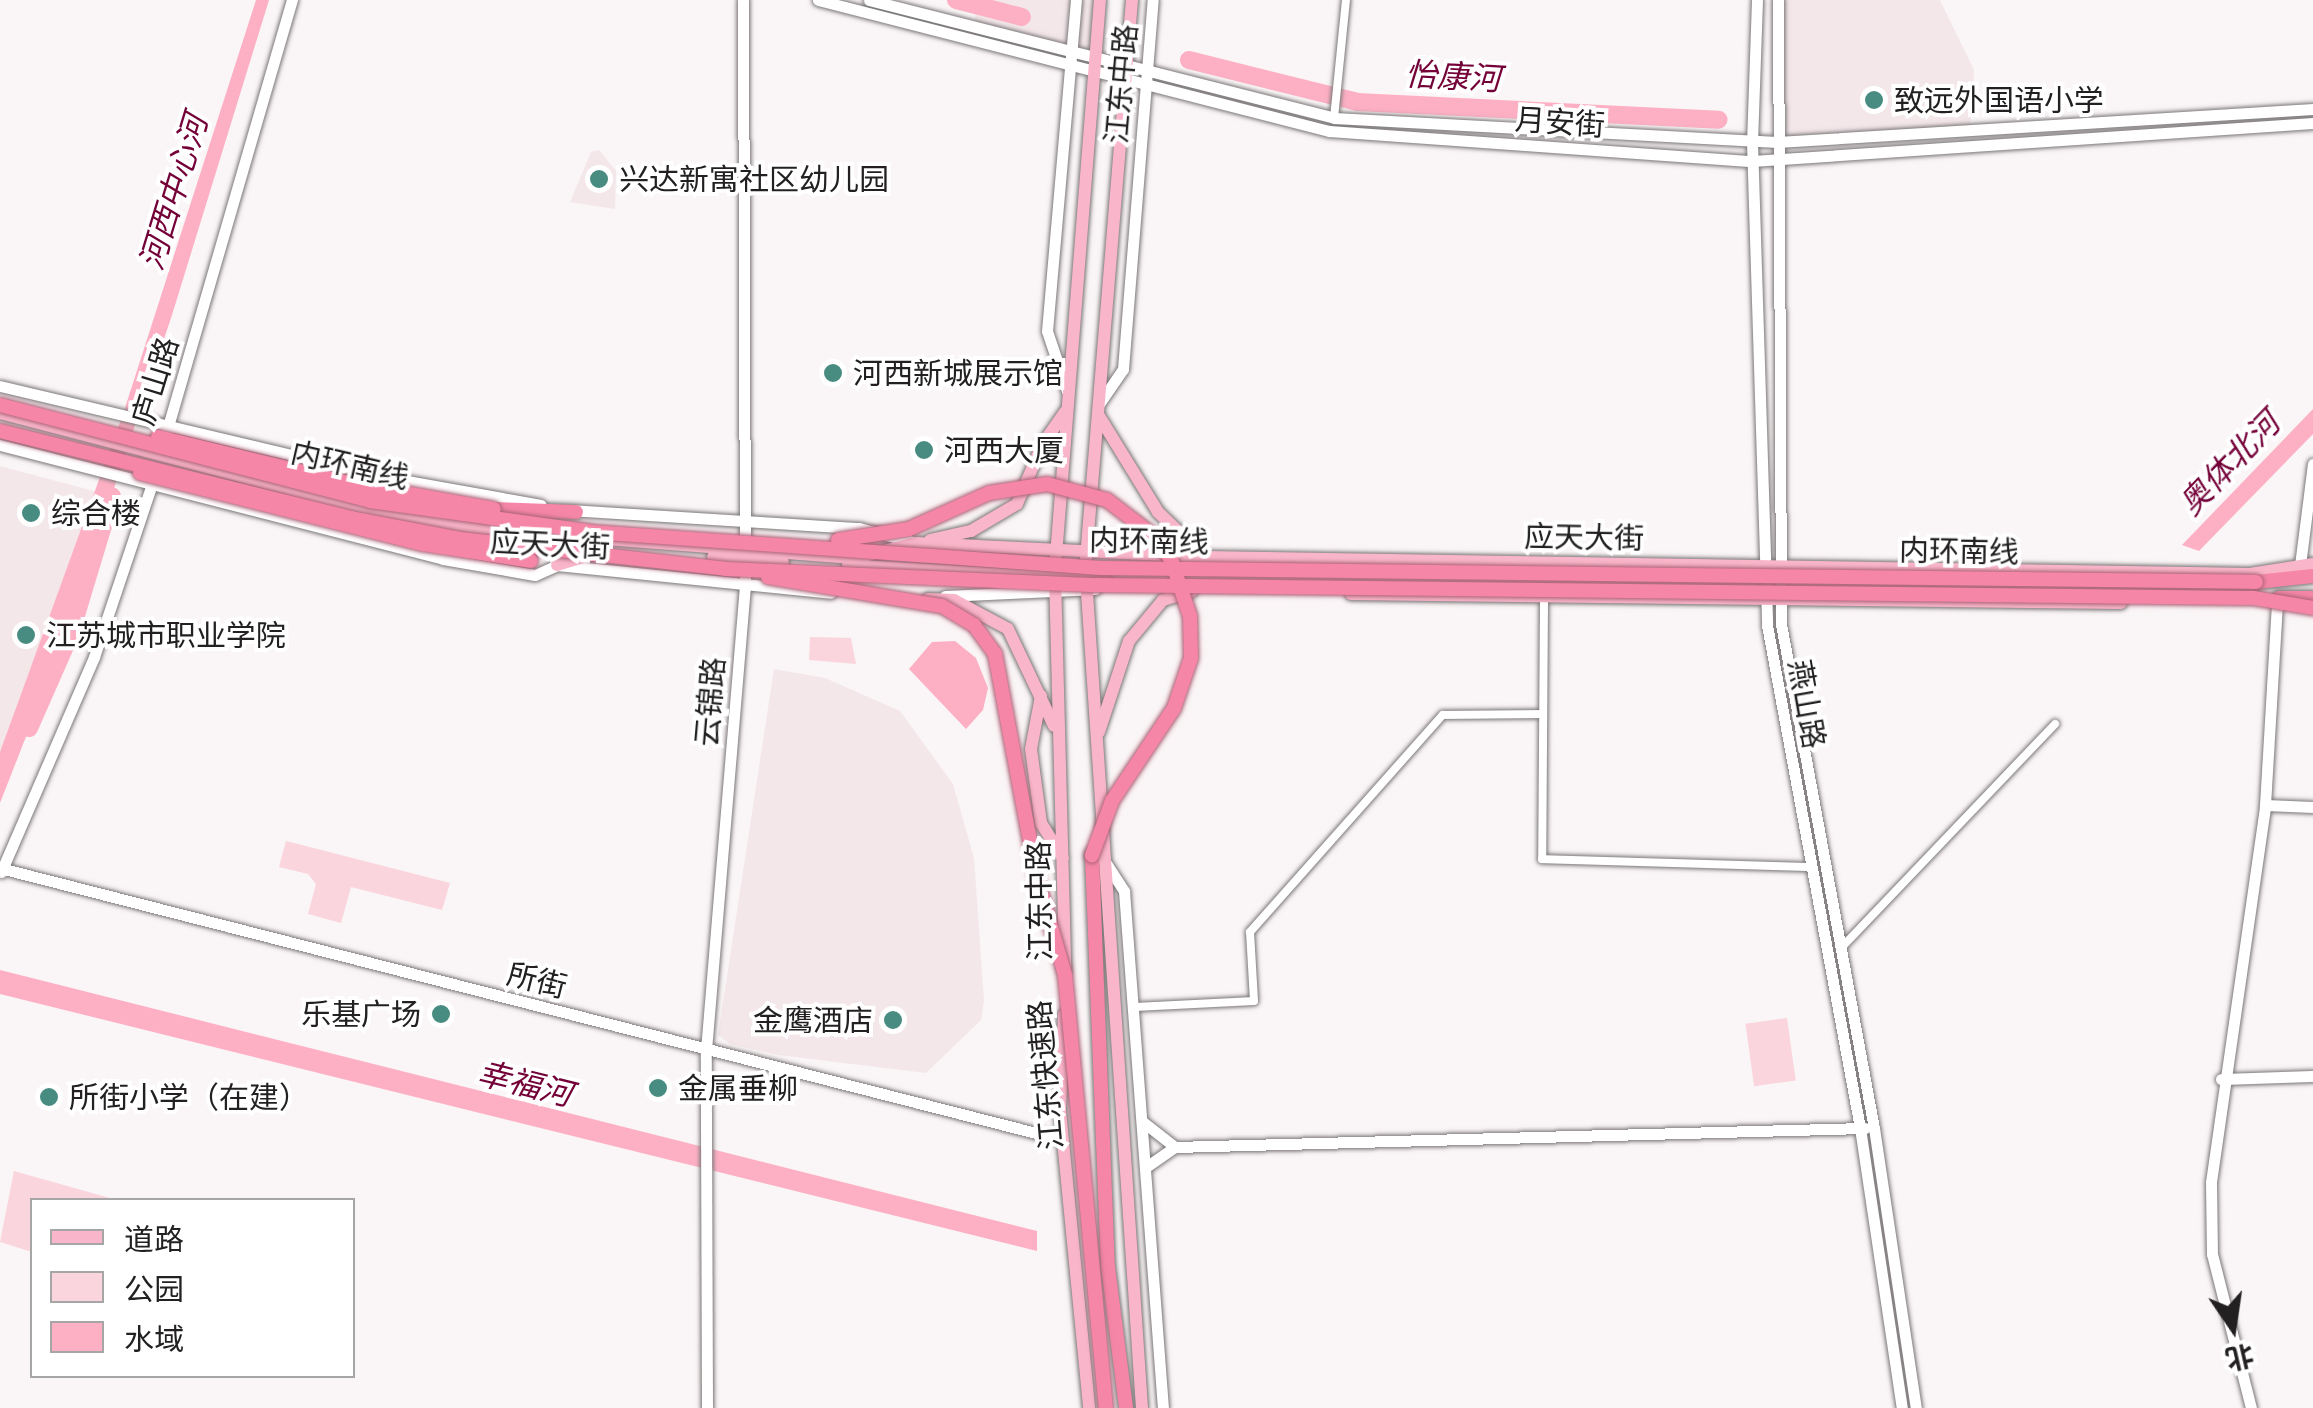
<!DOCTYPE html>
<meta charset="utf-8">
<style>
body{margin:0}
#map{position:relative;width:2313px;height:1408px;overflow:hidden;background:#faf5f6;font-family:"PT Serif","Noto Sans SC",serif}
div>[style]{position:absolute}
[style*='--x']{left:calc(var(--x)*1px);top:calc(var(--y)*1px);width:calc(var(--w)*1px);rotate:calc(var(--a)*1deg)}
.built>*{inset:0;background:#f4e7ea}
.green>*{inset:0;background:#fad5dd;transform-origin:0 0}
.water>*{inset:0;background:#fdb0c4}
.river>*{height:18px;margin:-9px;padding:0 9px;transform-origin:9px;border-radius:9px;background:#fdb0c4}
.roads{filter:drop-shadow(0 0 2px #7b7778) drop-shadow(0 0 2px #7b7778)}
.street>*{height:8px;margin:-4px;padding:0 4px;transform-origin:4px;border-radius:4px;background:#fff}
.secondary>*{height:11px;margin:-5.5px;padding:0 5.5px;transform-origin:5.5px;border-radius:5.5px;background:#fff}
.primary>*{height:12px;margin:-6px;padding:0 6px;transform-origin:6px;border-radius:6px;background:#f9b6ca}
.highway>*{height:14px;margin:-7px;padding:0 7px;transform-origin:7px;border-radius:7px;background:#f586a7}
.bridges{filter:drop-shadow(0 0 2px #ab6278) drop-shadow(0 0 2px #ab6278)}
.highway-bridge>*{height:14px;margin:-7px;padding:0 7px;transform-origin:7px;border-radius:7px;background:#f586a7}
.dots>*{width:28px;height:28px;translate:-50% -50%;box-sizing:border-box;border:5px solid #fff;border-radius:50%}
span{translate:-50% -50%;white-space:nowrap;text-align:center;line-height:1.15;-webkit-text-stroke:8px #fff;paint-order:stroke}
.street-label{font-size:30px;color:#222021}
.poi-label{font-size:30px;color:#222021}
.left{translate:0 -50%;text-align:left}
.right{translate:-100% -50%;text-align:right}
.water-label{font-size:32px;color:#730037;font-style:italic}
.legend{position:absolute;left:30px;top:1198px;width:325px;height:180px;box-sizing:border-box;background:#fff;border:2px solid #a7a6a6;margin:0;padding:12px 18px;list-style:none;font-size:30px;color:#222021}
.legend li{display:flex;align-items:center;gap:20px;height:50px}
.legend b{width:50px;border:2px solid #a7a6a6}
.north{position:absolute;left:2183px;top:1278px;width:100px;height:100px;-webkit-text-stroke:8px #fff;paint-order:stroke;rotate:167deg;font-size:28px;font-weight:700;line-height:40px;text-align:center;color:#222021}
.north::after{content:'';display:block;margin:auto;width:35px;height:45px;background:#222021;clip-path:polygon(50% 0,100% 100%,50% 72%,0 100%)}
</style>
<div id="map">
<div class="built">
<i style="clip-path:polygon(977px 0,1100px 0,1097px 56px,974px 26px)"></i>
<i style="clip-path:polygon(1778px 0,1940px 0,1974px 70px,1970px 130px,1777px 142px)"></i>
<i style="clip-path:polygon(599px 150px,616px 171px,615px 209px,570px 202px,591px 152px)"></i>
<i style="clip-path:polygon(0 466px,105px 494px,0 776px)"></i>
<i style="clip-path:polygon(774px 669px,825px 678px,900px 711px,953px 784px,974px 858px,984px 1001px,981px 1020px,926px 1073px,778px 1055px,730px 1044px,718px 1035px)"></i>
</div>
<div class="green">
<i style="clip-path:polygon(810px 637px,851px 638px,856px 664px,809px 660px)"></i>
<i style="clip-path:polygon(286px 841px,450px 883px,442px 910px,351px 887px,341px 923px,308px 914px,316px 884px,308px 874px,279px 867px)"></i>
<i style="left:1787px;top:1018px;width:63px;height:42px;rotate:82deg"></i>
<i style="clip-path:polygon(14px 1171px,117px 1200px,32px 1200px,32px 1252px,0 1242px)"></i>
</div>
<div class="water">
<i style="clip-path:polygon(256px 0,269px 0,172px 315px,58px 655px,0 803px,0 752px,124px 411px)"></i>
<i style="clip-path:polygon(2313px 409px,2313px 434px,2199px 551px,2182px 545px)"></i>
<i style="clip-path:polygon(955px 641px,976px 658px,988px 688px,983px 710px,966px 729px,909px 669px,932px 642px)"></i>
<i style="clip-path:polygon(0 970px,1037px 1231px,1037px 1251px,0 994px)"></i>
</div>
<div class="river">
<i style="--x:956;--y:0;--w:68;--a:14.4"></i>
<i style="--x:1189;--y:60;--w:173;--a:14"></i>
<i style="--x:1357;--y:102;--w:362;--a:2.8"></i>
<i style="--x:29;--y:728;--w:102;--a:-66.2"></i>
<i style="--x:70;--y:635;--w:145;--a:-73.2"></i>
</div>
<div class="roads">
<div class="street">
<i style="--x:1334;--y:118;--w:119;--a:-84.2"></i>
<i style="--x:1544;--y:601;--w:258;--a:90.4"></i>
<i style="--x:1542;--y:859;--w:270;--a:1.7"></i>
<i style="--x:1841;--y:948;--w:310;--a:-46.3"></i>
<i style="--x:1135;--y:1007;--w:119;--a:-2.9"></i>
<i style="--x:1254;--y:1001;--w:69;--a:-93.3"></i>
<i style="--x:1250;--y:932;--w:290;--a:-48.4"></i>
<i style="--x:1443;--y:715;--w:99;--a:-0.6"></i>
</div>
<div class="secondary">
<i style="--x:818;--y:0;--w:528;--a:14.38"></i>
<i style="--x:1329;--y:131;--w:424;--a:4.1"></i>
<i style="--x:1752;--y:161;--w:562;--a:-3.88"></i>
<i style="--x:869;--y:0;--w:480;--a:14.2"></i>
<i style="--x:1334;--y:118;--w:444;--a:3.1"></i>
<i style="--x:1777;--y:142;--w:537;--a:-3.52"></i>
<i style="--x:1757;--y:0;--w:142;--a:92"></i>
<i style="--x:1752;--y:142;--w:483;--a:88.2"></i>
<i style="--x:1767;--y:625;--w:512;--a:79.52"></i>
<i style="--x:1860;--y:1128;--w:283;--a:81.5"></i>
<i style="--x:1778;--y:0;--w:624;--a:89.72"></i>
<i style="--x:1781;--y:624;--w:513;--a:79.55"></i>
<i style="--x:1874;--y:1128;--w:283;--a:81.5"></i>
<i style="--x:0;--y:386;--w:401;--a:13.3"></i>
<i style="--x:390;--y:478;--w:153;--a:10.1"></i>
<i style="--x:1067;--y:391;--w:63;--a:-108.4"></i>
<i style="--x:1047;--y:331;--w:332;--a:-85"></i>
<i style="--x:1099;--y:404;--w:42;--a:-55.6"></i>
<i style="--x:1123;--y:369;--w:370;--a:-85.4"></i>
<i style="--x:0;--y:445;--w:457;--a:14.4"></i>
<i style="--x:443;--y:559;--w:93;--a:9.9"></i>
<i style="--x:535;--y:575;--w:24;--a:-24"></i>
<i style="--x:557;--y:565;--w:275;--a:5.8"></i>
<i style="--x:162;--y:447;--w:466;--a:-73.8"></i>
<i style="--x:569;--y:510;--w:291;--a:3.6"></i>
<i style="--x:859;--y:528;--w:60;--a:14.5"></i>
<i style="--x:2300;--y:565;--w:102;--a:-82.7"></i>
<i style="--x:945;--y:596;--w:150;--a:-2.7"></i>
<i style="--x:2265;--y:805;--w:48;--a:2.4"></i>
<i style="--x:1104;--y:860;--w:37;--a:57"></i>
<i style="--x:1124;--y:891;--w:518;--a:85.69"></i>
<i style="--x:0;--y:868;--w:1097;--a:14.35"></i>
<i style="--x:1;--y:872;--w:234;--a:-66.6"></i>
<i style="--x:94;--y:657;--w:182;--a:-71.5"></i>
<i style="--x:2221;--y:1079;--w:92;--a:-1.9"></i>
<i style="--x:1143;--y:1122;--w:41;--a:38"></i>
<i style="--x:1146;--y:1167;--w:35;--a:-35"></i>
<i style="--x:1175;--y:1147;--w:690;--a:-1.58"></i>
<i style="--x:707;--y:1408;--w:358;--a:-90.2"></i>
<i style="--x:706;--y:1050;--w:464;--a:-85.2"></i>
<i style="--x:745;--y:588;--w:588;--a:-90.19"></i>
<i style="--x:2251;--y:1408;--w:159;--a:-104.2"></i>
<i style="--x:2212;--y:1254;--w:72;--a:-90.8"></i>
<i style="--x:2211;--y:1182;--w:381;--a:-81.8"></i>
<i style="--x:2265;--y:805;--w:202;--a:-86.6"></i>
</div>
<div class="primary">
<i style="--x:0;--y:413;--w:382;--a:14.7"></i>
<i style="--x:369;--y:510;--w:108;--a:10.2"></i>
<i style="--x:475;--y:529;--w:381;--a:4.4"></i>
<i style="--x:855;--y:558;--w:64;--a:-13.6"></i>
<i style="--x:917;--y:543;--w:288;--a:2.8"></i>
<i style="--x:1205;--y:557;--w:1045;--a:0.93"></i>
<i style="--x:2250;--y:574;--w:64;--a:-9"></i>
<i style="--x:1099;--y:416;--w:113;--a:58.4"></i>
<i style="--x:1158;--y:512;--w:65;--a:43.8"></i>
<i style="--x:930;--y:540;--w:42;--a:-12.4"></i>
<i style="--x:971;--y:531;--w:53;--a:-30.4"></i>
<i style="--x:1017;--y:504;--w:64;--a:-67"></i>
<i style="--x:1042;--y:445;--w:40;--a:-55.1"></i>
<i style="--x:1056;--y:556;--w:558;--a:-85.48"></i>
<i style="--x:713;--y:557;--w:70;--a:4.1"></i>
<i style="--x:1086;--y:558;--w:560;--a:-85.29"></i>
<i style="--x:557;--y:565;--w:31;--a:-17"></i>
<i style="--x:848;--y:565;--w:259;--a:3.5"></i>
<i style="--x:1055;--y:576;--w:394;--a:88.5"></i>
<i style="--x:1086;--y:578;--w:832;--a:86.14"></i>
<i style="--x:1351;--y:594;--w:770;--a:0.67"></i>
<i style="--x:928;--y:599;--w:26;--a:2"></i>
<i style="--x:954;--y:600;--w:61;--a:28.2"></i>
<i style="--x:1008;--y:629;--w:107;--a:64.6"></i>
<i style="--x:1041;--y:696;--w:54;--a:100.7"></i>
<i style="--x:1031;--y:749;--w:75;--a:82.3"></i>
<i style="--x:1041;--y:823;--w:41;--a:57.8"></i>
<i style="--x:1099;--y:732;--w:96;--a:-71.8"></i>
<i style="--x:1129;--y:641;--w:53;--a:-50.3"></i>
<i style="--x:1163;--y:600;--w:30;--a:-17"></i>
<i style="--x:1064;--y:1015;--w:95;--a:92.4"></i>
<i style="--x:1060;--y:1110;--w:299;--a:84.4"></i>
</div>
<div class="highway">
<i style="--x:494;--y:509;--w:82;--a:2.1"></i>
<i style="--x:2256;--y:582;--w:57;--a:-6"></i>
<i style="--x:2279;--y:598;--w:34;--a:0"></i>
<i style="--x:1092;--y:855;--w:412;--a:87.8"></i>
<i style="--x:1108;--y:1267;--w:142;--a:82.7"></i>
</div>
</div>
<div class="bridges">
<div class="highway-bridge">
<i style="--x:0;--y:405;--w:382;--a:14.5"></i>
<i style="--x:370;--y:501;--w:224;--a:7.9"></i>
<i style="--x:592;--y:532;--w:510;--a:4.05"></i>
<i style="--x:1101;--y:568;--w:1155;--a:0.69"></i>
<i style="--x:0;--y:431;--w:362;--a:13.9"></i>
<i style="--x:351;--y:518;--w:111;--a:10.9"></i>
<i style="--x:460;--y:539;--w:268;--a:6.4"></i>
<i style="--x:726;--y:569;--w:370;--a:2.5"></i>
<i style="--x:1096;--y:585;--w:1158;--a:0.64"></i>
<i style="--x:2254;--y:598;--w:60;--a:9.6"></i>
<i style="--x:158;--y:437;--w:195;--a:13.6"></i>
<i style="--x:348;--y:483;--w:148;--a:10.1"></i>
<i style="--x:140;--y:473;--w:292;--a:14.1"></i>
<i style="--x:423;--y:544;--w:109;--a:8.9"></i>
<i style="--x:838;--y:540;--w:72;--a:-8.8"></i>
<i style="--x:909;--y:529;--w:88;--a:-24.2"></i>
<i style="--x:989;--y:493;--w:59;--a:-8.8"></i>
<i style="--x:1047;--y:484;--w:62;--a:14.9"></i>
<i style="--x:1107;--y:500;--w:59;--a:37.5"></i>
<i style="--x:1154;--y:536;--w:29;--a:54"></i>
<i style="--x:1171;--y:559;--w:60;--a:71.6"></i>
<i style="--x:1190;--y:616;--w:42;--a:88.6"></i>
<i style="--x:1191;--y:658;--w:53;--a:108.8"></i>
<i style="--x:1174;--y:708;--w:112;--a:123.7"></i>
<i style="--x:1112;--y:801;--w:58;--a:110.3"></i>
<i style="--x:768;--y:577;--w:176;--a:9.5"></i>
<i style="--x:942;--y:606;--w:37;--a:31"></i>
<i style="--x:974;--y:625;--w:36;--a:54"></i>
<i style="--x:995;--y:654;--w:229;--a:79.4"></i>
<i style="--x:1037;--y:879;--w:100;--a:73.7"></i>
<i style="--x:1065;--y:975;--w:435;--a:84.6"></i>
</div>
</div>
<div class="dots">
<i style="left:1874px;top:100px;background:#488c81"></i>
<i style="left:599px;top:179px;background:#488c81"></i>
<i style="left:833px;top:373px;background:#488c81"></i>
<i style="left:924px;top:450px;background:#488c81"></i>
<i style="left:31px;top:513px;background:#488c81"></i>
<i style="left:26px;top:635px;background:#488c81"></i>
<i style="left:441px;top:1014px;background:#488c81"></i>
<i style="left:893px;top:1020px;background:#488c81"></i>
<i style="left:658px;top:1088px;background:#488c81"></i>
<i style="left:49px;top:1097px;background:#488c81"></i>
</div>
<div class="street-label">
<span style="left:1121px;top:84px;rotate:-85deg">江东中路</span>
<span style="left:1560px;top:122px;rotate:4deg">月安街</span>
<span style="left:155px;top:381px;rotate:-73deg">庐山路</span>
<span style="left:350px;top:465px;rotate:13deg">内环南线</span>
<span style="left:1584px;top:537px;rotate:1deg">应天大街</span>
<span style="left:1149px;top:541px;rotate:1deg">内环南线</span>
<span style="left:550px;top:544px;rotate:3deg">应天大街</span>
<span style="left:1959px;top:551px;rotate:1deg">内环南线</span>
<span style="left:710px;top:702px;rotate:-85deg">云锦路</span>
<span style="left:1807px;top:704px;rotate:80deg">燕山路</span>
<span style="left:1039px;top:901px;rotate:-91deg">江东中路</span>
<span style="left:537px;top:980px;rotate:14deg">所街</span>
<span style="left:1045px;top:1075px;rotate:-95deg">江东快速路</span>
</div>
<div class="poi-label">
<span class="left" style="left:1894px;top:100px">致远外国语小学</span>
<span class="left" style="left:619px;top:179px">兴达新寓社区幼儿园</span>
<span class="left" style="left:853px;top:373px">河西新城展示馆</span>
<span class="left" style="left:944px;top:450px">河西大厦</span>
<span class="left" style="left:51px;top:513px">综合楼</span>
<span class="left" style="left:46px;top:635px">江苏城市职业学院</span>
<span class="right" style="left:421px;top:1014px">乐基广场</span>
<span class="right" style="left:873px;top:1020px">金鹰酒店</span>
<span class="left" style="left:678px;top:1088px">金属垂柳</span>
<span class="left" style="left:69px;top:1097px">所街小学（在建）</span>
</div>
<div class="water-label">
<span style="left:1453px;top:76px;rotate:3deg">怡康河</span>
<span style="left:173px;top:192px;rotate:-73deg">河西中心河</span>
<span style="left:2229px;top:463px;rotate:-46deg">奥体北河</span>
<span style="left:525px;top:1083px;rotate:14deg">幸福河</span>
</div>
<ul class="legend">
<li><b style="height:12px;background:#f9b6ca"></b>道路</li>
<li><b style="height:28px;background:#fad5dd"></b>公园</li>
<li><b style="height:28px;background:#fdb0c4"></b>水域</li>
</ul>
<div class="north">北</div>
</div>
